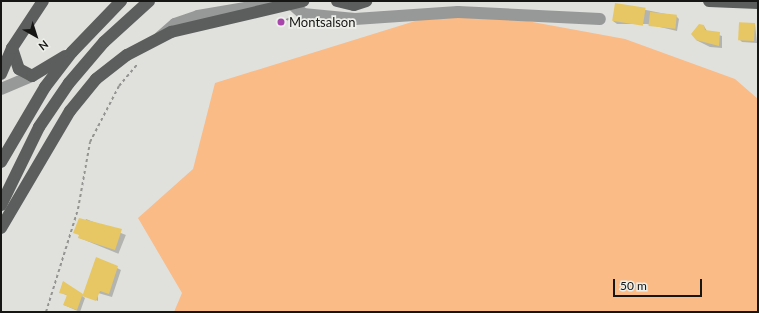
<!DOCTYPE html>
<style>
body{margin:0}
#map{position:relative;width:759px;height:313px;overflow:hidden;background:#e0e1dd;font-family:Lato,sans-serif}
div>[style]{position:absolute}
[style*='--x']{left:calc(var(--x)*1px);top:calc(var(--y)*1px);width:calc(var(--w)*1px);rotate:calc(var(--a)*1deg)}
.green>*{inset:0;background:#fabb86}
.shadow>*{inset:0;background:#0003;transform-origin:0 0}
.building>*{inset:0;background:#e7c763;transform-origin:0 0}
.path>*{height:2px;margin-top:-1px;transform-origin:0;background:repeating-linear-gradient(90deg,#949592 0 3px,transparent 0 6px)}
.minor>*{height:12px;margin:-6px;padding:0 6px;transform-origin:6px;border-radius:6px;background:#979998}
.major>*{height:12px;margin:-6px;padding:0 6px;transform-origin:6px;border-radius:6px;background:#5b5e5c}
.dots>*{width:11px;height:11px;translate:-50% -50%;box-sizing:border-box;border:2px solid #edefea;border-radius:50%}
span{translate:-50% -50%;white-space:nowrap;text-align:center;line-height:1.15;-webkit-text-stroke:3.5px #edefea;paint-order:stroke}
.poi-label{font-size:13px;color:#161615}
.left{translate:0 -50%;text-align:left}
.frame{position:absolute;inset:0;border:2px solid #161615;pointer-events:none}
.north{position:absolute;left:16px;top:16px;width:40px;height:40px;-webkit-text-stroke:3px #edefea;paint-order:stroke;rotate:141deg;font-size:11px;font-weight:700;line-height:16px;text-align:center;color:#161615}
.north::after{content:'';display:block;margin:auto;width:14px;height:18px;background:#161615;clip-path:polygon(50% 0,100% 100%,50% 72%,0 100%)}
.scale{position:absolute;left:613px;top:279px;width:89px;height:18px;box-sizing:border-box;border:2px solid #161615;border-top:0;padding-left:5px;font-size:12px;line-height:14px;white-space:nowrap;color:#161615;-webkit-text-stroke:3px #edefea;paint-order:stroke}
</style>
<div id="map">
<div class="green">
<i style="clip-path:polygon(457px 8px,625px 39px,735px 79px,758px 99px,758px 312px,174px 312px,182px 293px,138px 218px,193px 169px,215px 83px)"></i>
</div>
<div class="shadow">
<i style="clip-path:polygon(616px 4px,676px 16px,679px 19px,677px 31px,647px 24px,617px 24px,613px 21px)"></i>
<i style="clip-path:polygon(755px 24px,757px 43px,742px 42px,739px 39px)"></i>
<i style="clip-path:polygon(704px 26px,707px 31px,722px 36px,722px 48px,710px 47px,696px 40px)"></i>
<i style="left:86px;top:219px;width:43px;height:20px;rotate:22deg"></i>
<i style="clip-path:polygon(97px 258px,121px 270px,112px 297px,98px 293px,98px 301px,84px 294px)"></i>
<i style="clip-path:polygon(63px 282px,85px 298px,80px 312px,64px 305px,68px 296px,60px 292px)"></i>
</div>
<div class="building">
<i style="left:615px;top:3px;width:31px;height:18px;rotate:9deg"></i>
<i style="left:650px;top:12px;width:27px;height:14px;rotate:6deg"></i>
<i style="left:755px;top:23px;width:18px;height:16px;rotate:93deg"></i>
<i style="clip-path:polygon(699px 24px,704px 25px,705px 30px,720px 32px,719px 46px,696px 40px,691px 34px)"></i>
<i style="clip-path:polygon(79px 218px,122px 229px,115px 250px,78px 238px,79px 235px,73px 233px)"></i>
<i style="clip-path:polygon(96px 257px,118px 266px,109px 294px,100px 291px,96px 301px,82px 296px,77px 310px,63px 305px,67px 295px,59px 293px,63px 281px,83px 294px)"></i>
</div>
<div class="path">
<i style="--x:281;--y:22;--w:11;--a:-22"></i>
<i style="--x:46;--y:312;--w:108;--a:-72.7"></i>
<i style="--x:78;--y:209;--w:68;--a:-79.8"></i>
<i style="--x:90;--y:142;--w:63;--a:-62.6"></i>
<i style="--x:119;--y:86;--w:30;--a:-50"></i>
</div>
<div class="minor">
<i style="--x:292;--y:4;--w:15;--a:42"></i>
<i style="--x:303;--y:14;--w:52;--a:5.5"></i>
<i style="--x:355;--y:19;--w:103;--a:-3.9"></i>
<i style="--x:458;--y:12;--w:142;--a:2.8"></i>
<i style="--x:160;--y:37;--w:20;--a:-41"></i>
<i style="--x:175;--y:24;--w:24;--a:-19"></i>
<i style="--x:198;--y:16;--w:71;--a:-9.7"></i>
<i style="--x:1;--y:89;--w:34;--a:-23"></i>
</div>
<div class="major">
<i style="--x:337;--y:1;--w:17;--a:13"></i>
<i style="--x:354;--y:5;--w:13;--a:-18"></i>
<i style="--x:709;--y:1;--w:49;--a:2.3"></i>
<i style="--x:12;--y:48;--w:22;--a:72"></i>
<i style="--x:19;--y:69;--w:15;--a:28"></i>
<i style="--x:32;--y:76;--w:39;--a:-31"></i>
<i style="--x:1;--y:74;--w:28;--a:-67"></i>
<i style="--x:12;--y:48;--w:56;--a:-56.6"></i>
<i style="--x:1;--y:162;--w:87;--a:-59.6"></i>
<i style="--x:45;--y:87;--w:44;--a:-52.4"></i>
<i style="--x:72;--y:52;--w:71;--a:-46.1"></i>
<i style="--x:1;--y:205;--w:87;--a:-64"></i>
<i style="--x:39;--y:127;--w:53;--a:-55.7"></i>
<i style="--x:69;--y:83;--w:54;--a:-49.5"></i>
<i style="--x:104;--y:42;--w:61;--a:-42.3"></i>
<i style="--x:1;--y:228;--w:136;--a:-59.5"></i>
<i style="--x:70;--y:111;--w:41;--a:-50.9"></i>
<i style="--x:96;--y:79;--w:39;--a:-38"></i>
<i style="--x:127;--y:55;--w:50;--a:-27.6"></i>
<i style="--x:171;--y:32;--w:136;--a:-13.2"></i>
</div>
<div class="dots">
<i style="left:281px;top:22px;background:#a946ac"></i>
</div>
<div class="poi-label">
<span class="left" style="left:289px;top:22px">Montsalson</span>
</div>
<div class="frame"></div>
<div class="north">N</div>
<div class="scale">50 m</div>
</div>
